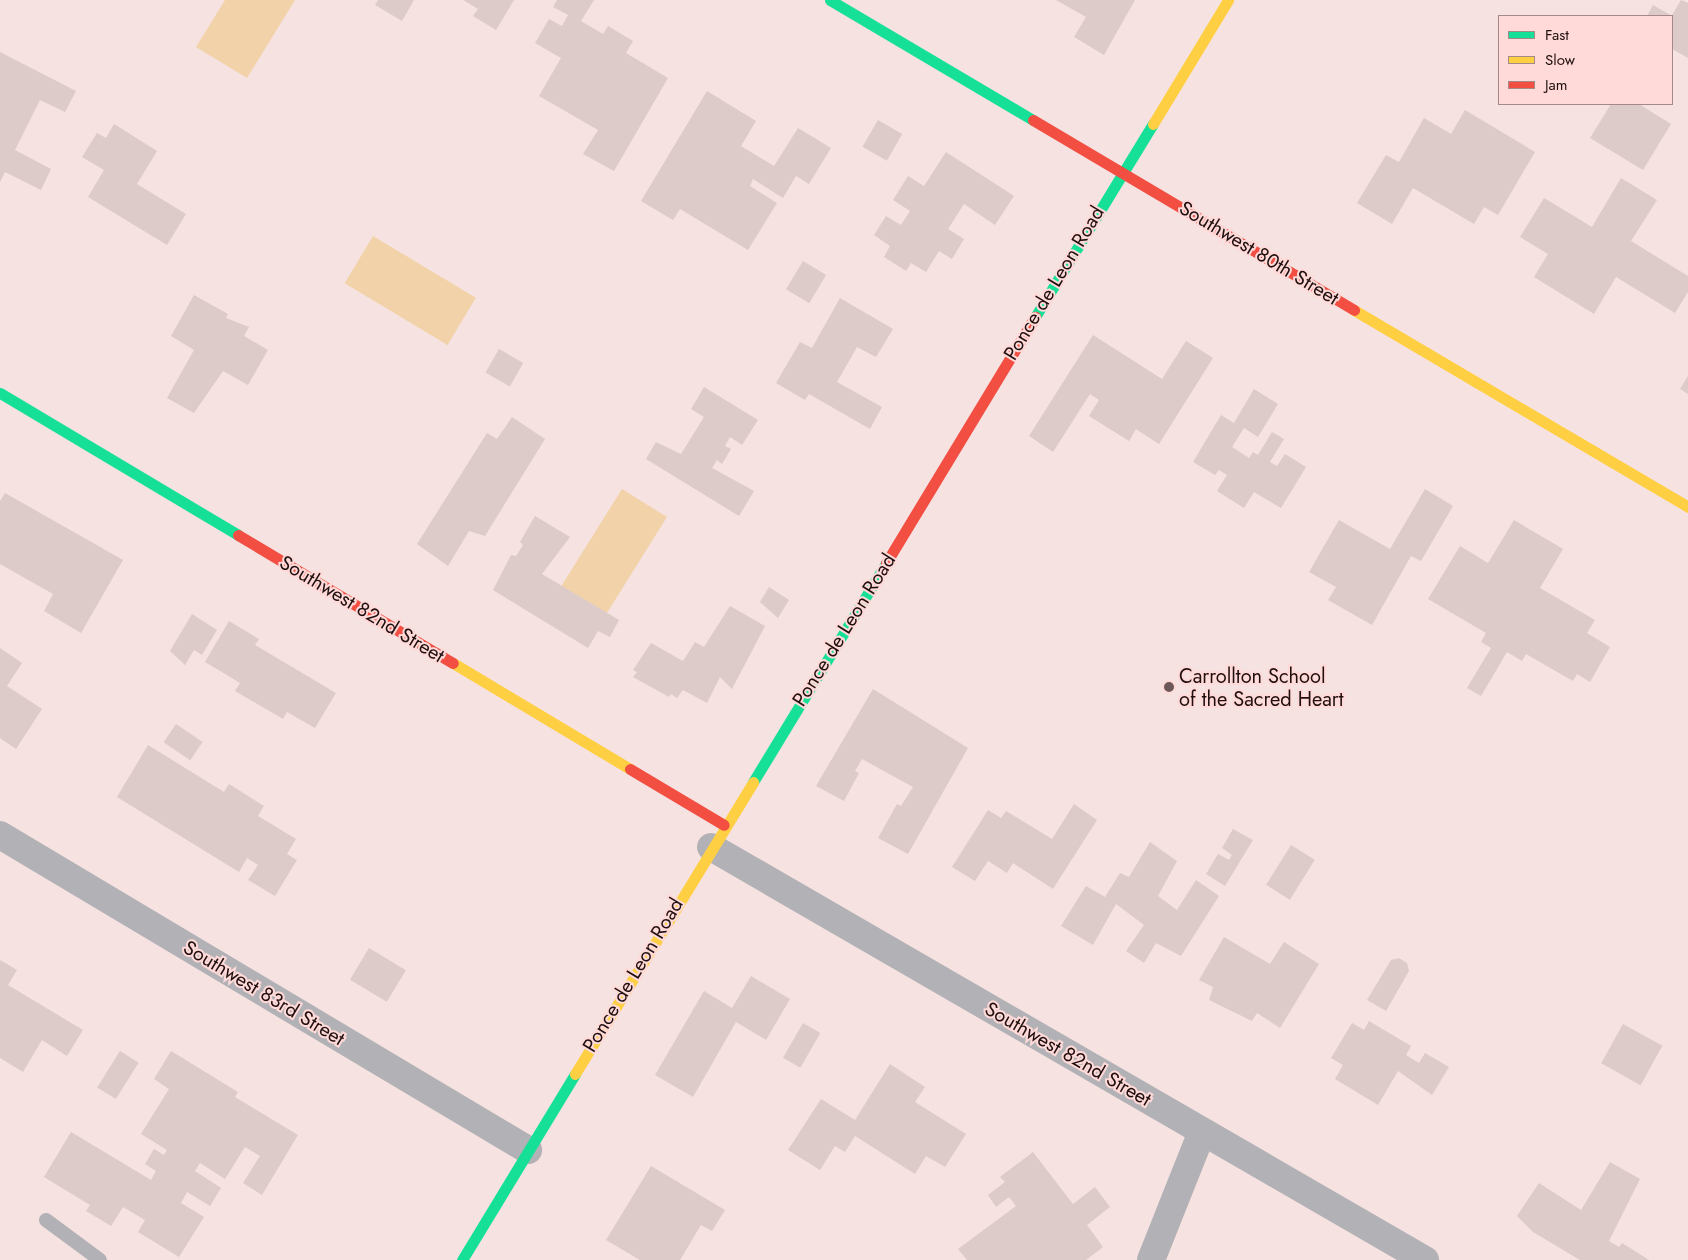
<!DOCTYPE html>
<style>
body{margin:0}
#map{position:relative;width:1688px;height:1260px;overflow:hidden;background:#f6e2e1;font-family:Jost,sans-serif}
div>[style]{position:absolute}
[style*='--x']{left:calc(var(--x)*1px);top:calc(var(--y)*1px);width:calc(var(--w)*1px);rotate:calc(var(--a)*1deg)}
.green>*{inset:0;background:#f2d2a9;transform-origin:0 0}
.building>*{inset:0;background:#dccbc8;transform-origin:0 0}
.lane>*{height:14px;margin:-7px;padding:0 7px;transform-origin:7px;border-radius:7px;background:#b2b2b6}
.street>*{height:28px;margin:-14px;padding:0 14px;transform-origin:14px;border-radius:14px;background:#b2b2b6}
.fast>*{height:11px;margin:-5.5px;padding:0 5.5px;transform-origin:5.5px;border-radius:5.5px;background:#16e098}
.slow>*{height:11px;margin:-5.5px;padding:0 5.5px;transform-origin:5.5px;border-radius:5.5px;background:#ffcf43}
.jam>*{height:11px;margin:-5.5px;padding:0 5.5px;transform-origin:5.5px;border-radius:5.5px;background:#f24e42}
.dots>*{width:14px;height:14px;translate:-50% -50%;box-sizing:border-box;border:2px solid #ffdad8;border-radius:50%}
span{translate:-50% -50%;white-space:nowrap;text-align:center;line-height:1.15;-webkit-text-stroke:4px #ffdad8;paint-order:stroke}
.street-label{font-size:20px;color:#1f0f0f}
.poi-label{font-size:20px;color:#1f0f0f}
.left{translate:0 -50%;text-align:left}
.legend{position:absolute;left:1498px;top:15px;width:175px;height:90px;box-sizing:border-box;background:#ffdad8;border:1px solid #a58988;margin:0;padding:6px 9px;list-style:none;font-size:15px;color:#1f0f0f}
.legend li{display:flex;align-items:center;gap:10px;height:25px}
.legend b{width:25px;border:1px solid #a58988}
</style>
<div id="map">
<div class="green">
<i style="clip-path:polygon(225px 0,295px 0,247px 78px,196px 47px)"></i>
<i style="left:373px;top:236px;width:120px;height:55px;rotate:31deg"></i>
<i style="left:622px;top:489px;width:53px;height:115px;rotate:32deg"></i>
</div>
<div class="building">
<i style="clip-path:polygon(378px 0,414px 0,402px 21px,375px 5px)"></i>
<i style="clip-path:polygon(463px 0,514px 0,496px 30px,473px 16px,478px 9px)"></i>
<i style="clip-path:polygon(557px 0,594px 0,581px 21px,603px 34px,608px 26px,633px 41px,626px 53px,668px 78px,614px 171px,583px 154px,598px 130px,539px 96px,561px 58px,535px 43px,549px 19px,562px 26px,568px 15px,553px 7px)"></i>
<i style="clip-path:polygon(1056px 0,1135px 0,1104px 55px,1074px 37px,1086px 17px)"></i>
<i style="clip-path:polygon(1681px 0,1688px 3px,1688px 58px,1672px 49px,1672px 15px)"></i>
<i style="clip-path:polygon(1653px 5px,1672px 16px,1647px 16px)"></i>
<i style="clip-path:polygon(0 52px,76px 91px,65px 112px,40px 100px,15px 150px,51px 169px,41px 190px,5px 172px,0 182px)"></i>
<i style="clip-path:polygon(707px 91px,756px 121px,741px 146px,774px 166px,798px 128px,831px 148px,809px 184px,796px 176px,783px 198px,753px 179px,750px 186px,777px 203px,748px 250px,680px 209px,673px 220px,641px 201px)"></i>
<i style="clip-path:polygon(1611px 104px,1639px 104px,1671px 124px,1643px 170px,1590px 138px)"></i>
<i style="clip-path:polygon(1465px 110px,1535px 152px,1498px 215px,1484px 207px,1474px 224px,1413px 188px,1392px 224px,1357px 203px,1386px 155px,1399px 162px,1424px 118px,1451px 134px)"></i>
<i style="left:878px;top:120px;width:28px;height:31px;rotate:30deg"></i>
<i style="clip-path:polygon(114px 124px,157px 151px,137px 184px,186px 214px,167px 245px,88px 197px,104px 170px,82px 157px,97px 133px,106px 138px)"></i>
<i style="clip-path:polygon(946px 152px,1014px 196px,995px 225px,964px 204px,948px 229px,964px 239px,952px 259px,939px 251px,926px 272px,911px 263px,906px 271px,884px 257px,890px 246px,874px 235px,886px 216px,901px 225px,910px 211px,893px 200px,908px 176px,924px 186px)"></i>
<i style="clip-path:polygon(1621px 178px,1657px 200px,1631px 241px,1688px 276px,1688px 292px,1675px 313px,1616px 277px,1594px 314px,1534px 277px,1548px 254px,1520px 237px,1544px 198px,1592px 227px)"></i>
<i style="left:803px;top:261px;width:27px;height:33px;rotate:31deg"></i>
<i style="clip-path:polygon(194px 295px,228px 314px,226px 318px,249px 327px,244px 336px,268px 350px,248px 385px,223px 371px,194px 413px,167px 398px,194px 350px,171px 336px)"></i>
<i style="clip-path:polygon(840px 298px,893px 329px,876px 357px,857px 347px,837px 382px,882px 407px,870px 429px,809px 394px,805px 400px,776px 383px,800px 342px,812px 348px)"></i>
<i style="clip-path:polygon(1093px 335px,1162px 379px,1186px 341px,1213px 358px,1159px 444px,1136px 429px,1129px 441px,1089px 416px,1099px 400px,1090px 394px,1053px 452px,1029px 436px)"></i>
<i style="left:499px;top:349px;width:28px;height:27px;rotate:30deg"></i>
<i style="clip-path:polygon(1688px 376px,1688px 394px,1680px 389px)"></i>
<i style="clip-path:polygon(704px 387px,758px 420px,742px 445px,730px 437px,725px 446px,731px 449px,722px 464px,717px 460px,712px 468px,754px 491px,739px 516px,646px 459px,656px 442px,681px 454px,704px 417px,691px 409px)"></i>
<i style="clip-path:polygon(1254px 389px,1278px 404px,1258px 437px,1244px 428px,1232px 447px,1249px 458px,1253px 452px,1258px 455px,1272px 432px,1284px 439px,1270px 462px,1277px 466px,1285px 454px,1306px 467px,1281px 508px,1254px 492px,1244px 508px,1217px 491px,1227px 475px,1219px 470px,1215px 475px,1193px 462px,1221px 415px,1234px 423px)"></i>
<i style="clip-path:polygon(512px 417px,545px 439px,485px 536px,469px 531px,448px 566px,417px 544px,487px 433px,497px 439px)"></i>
<i style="clip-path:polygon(1425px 489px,1453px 506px,1421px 561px,1411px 556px,1372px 625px,1328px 600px,1336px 587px,1309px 572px,1339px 520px,1390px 549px)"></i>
<i style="clip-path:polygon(5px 493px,123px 560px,81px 633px,44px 611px,53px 594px,0 564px,0 501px)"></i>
<i style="clip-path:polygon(535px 516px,570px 537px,542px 574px,619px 620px,610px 637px,598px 631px,588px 648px,493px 590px,511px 555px,516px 556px,523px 545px,520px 542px)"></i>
<i style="clip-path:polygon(1514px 520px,1563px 549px,1540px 588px,1595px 620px,1587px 633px,1610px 647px,1590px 682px,1577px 674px,1573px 681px,1526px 654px,1522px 661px,1507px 652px,1481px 696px,1467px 688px,1491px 648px,1481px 642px,1486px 633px,1428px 599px,1460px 546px,1488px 563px)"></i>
<i style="clip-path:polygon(769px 587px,789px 600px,778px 618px,760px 602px)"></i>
<i style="clip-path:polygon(730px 606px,765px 626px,732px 689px,720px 677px,707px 703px,683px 690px,677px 698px,671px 694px,669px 697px,633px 677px,637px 672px,633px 670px,651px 643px,683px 661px,695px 642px,704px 647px)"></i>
<i style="clip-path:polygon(192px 614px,217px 630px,202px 655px,194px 650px,185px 665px,170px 651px)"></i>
<i style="clip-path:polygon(229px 621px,259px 639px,255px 645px,336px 693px,315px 728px,287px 712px,283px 719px,235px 691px,240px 683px,205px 662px)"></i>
<i style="clip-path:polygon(0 648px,22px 663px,7px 686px,42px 709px,16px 749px,0 738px)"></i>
<i style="clip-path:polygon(873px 689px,968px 748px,908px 854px,878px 838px,897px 804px,901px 806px,913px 787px,862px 759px,855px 771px,859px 773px,844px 801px,816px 786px)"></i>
<i style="left:176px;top:724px;width:32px;height:22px;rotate:34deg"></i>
<i style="clip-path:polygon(148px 745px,224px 792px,229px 784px,264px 806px,258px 816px,296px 839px,287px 854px,297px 860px,275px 896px,248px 880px,258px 865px,247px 858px,239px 872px,117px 797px)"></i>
<i style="clip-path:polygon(1074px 804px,1097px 820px,1053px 889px,1013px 863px,1007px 873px,988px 861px,975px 881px,952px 867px,988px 810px,1001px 818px,1006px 811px,1052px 839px)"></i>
<i style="clip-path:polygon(1233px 829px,1253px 840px,1225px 886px,1206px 874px,1218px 854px,1229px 860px,1232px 855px,1222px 848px)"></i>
<i style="clip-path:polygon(1150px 842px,1177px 861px,1158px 896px,1177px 910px,1196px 880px,1219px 896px,1181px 956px,1156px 943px,1144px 963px,1126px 951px,1144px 925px,1116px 904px,1093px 945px,1061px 926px,1086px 886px,1105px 897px,1120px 873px,1129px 877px)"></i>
<i style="left:1291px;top:845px;width:28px;height:47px;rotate:32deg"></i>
<i style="clip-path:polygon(1224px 937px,1270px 964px,1284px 942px,1319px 964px,1280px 1028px,1257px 1013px,1252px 1021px,1209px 1000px,1213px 987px,1199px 980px)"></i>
<i style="left:369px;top:948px;width:43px;height:37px;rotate:31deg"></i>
<i style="clip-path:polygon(1399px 958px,1407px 963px,1409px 971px,1386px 1011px,1367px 1000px,1391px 960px)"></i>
<i style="clip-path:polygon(0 960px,17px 970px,8px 985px,83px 1030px,67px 1056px,42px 1040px,23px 1072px,0 1058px)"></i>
<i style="clip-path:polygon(751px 976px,790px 999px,766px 1040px,736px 1022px,693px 1097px,655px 1075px,704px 991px,732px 1008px)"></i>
<i style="clip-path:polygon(1369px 1021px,1411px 1046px,1406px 1055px,1419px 1063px,1425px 1053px,1449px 1067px,1432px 1095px,1398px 1071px,1378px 1105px,1335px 1079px,1343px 1065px,1331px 1058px,1352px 1023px,1364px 1030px)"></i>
<i style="left:803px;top:1023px;width:20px;height:40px;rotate:30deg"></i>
<i style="left:1623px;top:1024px;width:45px;height:45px;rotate:29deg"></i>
<i style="left:120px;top:1051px;width:22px;height:43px;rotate:32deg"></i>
<i style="clip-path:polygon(171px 1051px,238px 1092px,235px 1097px,298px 1135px,262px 1195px,243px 1183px,260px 1156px,245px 1147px,225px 1179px,200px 1163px,195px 1171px,221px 1188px,210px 1206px,187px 1192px,181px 1203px,204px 1217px,179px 1257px,138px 1232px,145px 1220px,123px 1207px,111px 1226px,86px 1211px,90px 1205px,44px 1177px,71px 1132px,151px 1180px,156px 1171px,145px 1164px,154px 1149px,164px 1155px,167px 1150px,141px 1134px,169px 1089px,154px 1079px)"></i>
<i style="clip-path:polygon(890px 1064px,925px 1087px,915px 1102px,966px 1134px,945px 1167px,926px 1156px,915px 1174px,855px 1136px,845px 1152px,835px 1146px,820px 1170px,788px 1150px,821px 1099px,855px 1120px)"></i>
<i style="clip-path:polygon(1033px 1152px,1073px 1204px,1095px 1187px,1110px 1207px,1087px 1225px,1103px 1247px,1086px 1260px,967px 1260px,958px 1249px,1016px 1206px,1009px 1197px,996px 1207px,988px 1195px,1005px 1182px,1000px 1177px)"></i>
<i style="clip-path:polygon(1610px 1162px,1640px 1179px,1609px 1241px,1619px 1247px,1622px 1243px,1649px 1260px,1580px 1260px,1533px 1232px,1517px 1216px,1539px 1183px,1581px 1210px)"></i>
<i style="clip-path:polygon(651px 1166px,725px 1210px,712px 1231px,701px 1225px,680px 1260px,640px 1260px,606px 1240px)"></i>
</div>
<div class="lane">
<i style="--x:46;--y:1220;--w:67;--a:36.5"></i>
</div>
<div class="street">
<i style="--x:0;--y:835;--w:615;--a:30.82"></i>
<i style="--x:711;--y:847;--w:825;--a:30.05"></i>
<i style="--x:1151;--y:1260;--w:138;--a:-68.3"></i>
</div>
<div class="fast">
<i style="--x:830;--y:0;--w:236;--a:30.6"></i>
<i style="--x:1035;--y:317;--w:226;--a:-58.6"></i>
<i style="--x:0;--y:393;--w:277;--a:30.8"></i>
<i style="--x:753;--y:782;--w:256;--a:-58.7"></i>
<i style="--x:462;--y:1260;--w:218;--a:-58.7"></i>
</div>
<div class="slow">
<i style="--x:1153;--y:124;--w:145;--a:-58.8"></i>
<i style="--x:1354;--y:310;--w:388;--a:30.5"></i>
<i style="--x:453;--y:663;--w:206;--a:30.9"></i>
<i style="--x:575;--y:1074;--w:342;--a:-58.6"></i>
</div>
<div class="jam">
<i style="--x:1033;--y:120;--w:373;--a:30.6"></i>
<i style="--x:238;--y:535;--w:250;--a:30.8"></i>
<i style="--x:886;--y:563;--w:288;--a:-58.8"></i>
<i style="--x:630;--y:769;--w:109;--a:30.8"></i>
</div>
<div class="dots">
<i style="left:1169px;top:687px;background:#6a5958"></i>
</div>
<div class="street-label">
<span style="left:1259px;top:253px;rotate:31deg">Southwest 80th Street</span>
<span style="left:1054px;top:283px;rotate:-59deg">Ponce de Leon Road</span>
<span style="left:362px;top:609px;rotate:31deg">Southwest 82nd Street</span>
<span style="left:844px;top:630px;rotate:-58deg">Ponce de Leon Road</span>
<span style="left:633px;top:975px;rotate:-59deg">Ponce de Leon Road</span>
<span style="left:264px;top:993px;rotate:31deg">Southwest 83rd Street</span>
<span style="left:1068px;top:1054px;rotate:30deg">Southwest 82nd Street</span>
</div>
<div class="poi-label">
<span class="left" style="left:1179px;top:688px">Carrollton School<br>of the Sacred Heart</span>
</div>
<ul class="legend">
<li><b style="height:6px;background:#16e098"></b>Fast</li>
<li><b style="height:6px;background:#ffcf43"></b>Slow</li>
<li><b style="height:6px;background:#f24e42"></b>Jam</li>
</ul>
</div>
